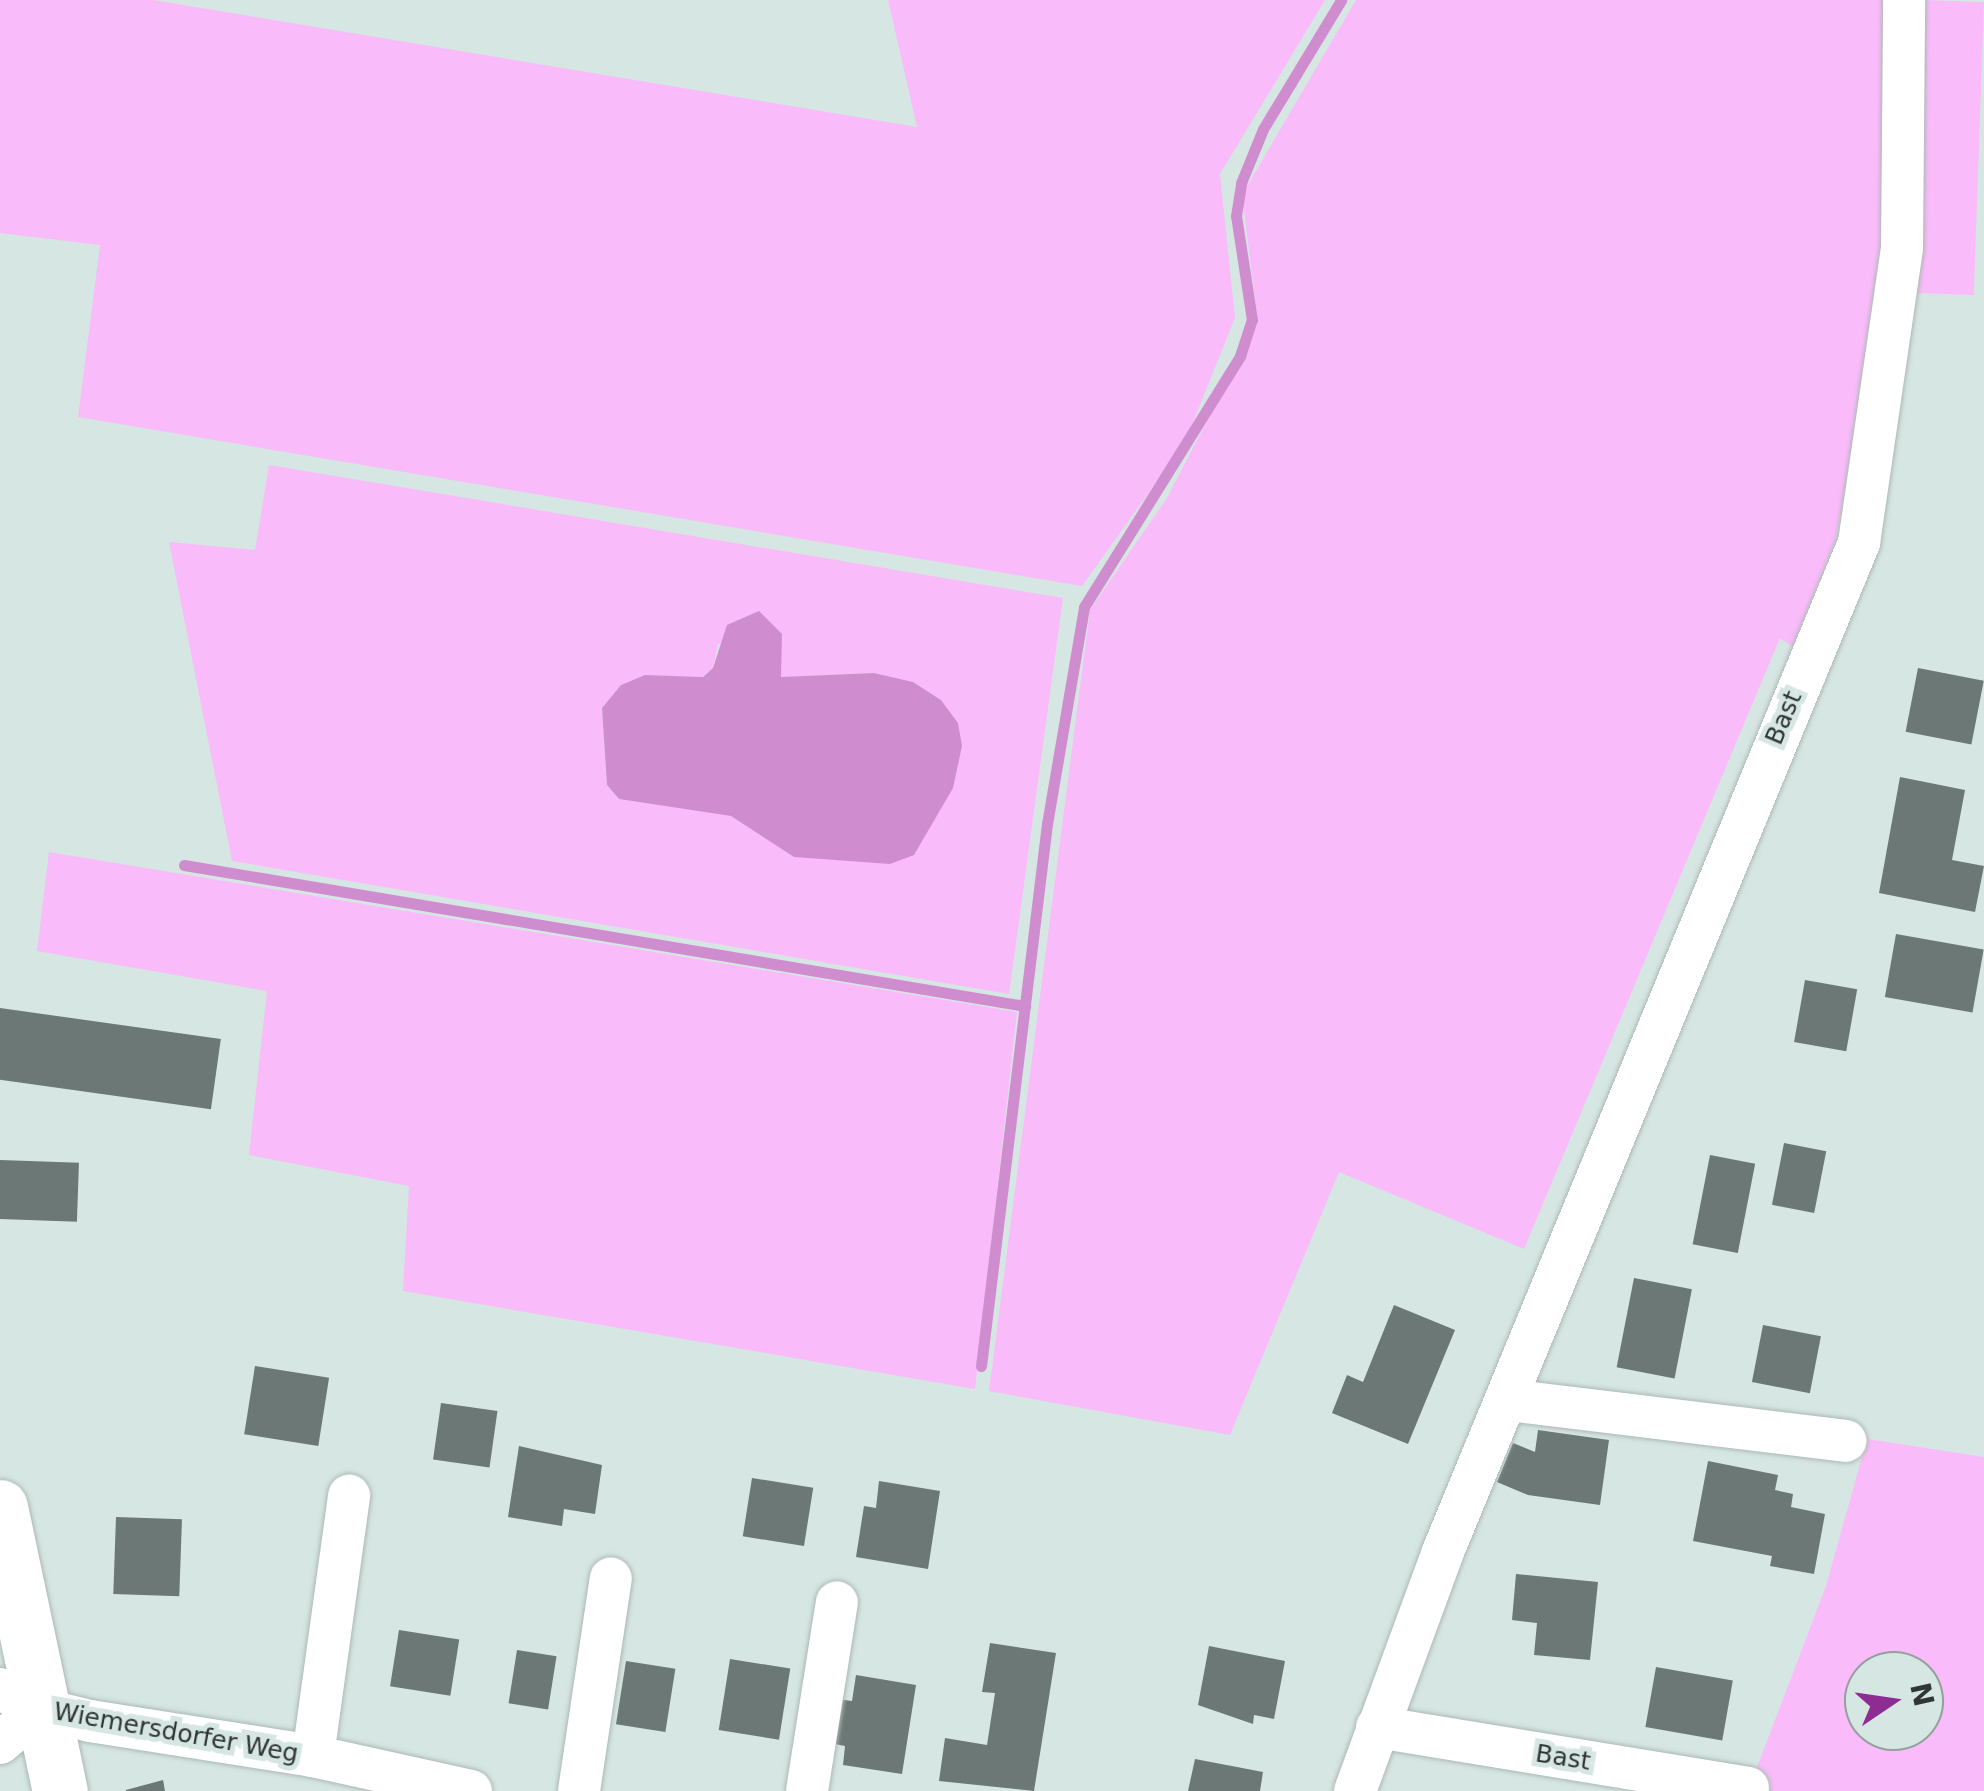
<!DOCTYPE html>
<style>
body{margin:0}
#map{position:relative;width:1984px;height:1791px;overflow:hidden;background:#d6e6e2;font-family:"DejaVu Sans",sans-serif}
div>[style]{position:absolute}
[style*='--x']{left:calc(var(--x)*1px);top:calc(var(--y)*1px);width:calc(var(--w)*1px);rotate:calc(var(--a)*1deg)}
.green>*{inset:0;background:#fabbfa;transform-origin:0 0}
.water>*{inset:0;background:#cf8dd0}
.stream>*{height:11px;margin:-5.5px;padding:0 5.5px;transform-origin:5.5px;border-radius:5.5px;background:#cf8dd0}
.building>*{inset:0;background:#6b7875;transform-origin:0 0}
.roads{filter:drop-shadow(0 0 2px #abb9b6) drop-shadow(0 0 2px #abb9b6)}
.street>*{height:42px;margin:-21px;padding:0 21px;transform-origin:21px;border-radius:21px;background:#fff}
.secondary>*{height:55px;margin:-27.5px;padding:0 27.5px;transform-origin:27.5px;border-radius:27.5px;background:#fff}
span{translate:-50% -50%;white-space:nowrap;text-align:center;line-height:1.15;-webkit-text-stroke:10px #d6e6e2;paint-order:stroke}
.street-label{font-size:25px;color:#303635}
.north{position:absolute;left:1844px;top:1651px;width:100px;height:100px;box-sizing:border-box;background:#d6e6e2;border:2px solid #94a09d;border-radius:50%;rotate:77deg;font-size:28px;font-weight:700;line-height:40px;text-align:center;color:#303635}
.north::after{content:'';display:block;margin:auto;width:35px;height:45px;background:#8e2c93;clip-path:polygon(50% 0,100% 100%,50% 72%,0 100%)}
</style>
<div id="map">
<div class="green">
<i style="clip-path:polygon(0 0,153px 0,917px 127px,888px 0,1325px 0,1220px 174px,1235px 318px,1185px 442px,1082px 586px,78px 417px,100px 245px,0 233px)"></i>
<i style="clip-path:polygon(1356px 0,1894px 0,1889px 252px,1836px 539px,1793px 647px,1780px 638px,1524px 1249px,1339px 1172px,1230px 1435px,989px 1391px,1090px 610px,1167px 498px,1258px 323px,1242px 195px)"></i>
<i style="left:1923px;top:0;width:61px;height:293px;rotate:2deg"></i>
<i style="clip-path:polygon(evenodd,269px 465px,1063px 598px,1009px 994px,232px 861px,169px 542px,255px 550px,269px 465px,718px 643px,781px 677px,874px 673px,913px 682px,941px 700px,958px 723px,794px 857px,731px 816px,619px 799px,607px 785px,602px 708px,621px 685px,645px 675px,702px 677px,713px 668px,718px 643px)"></i>
<i style="clip-path:polygon(49px 852px,1017px 1012px,975px 1389px,403px 1291px,409px 1186px,249px 1155px,267px 991px,37px 951px)"></i>
<i style="clip-path:polygon(evenodd,1867px 1439px,1984px 1457px,1984px 1791px,1748px 1791px,1826px 1586px,1867px 1439px,1864px 1671px,1924px 1671px,1924px 1731px,1864px 1731px,1864px 1671px)"></i>
</div>
<div class="water">
<i style="clip-path:polygon(759px 611px,782px 634px,781px 677px,874px 673px,913px 682px,941px 700px,958px 723px,962px 746px,953px 788px,914px 855px,890px 864px,794px 857px,731px 816px,619px 799px,607px 785px,602px 708px,621px 685px,645px 675px,703px 677px,713px 668px,727px 625px)"></i>
</div>
<div class="stream">
<i style="--x:184;--y:865;--w:853;--a:9.52"></i>
<i style="--x:981;--y:1366;--w:546;--a:-83.06"></i>
<i style="--x:1047;--y:824;--w:220;--a:-80.3"></i>
<i style="--x:1084;--y:607;--w:296;--a:-58.1"></i>
<i style="--x:1240;--y:356;--w:38;--a:-72"></i>
<i style="--x:1252;--y:320;--w:105;--a:-98.7"></i>
<i style="--x:1236;--y:216;--w:33;--a:-81"></i>
<i style="--x:1241;--y:183;--w:58;--a:-67.8"></i>
<i style="--x:1263;--y:129;--w:151;--a:-58.8"></i>
</div>
<div class="building">
<i style="left:1918px;top:668px;width:67px;height:65px;rotate:11deg"></i>
<i style="clip-path:polygon(1900px 777px,1965px 790px,1952px 860px,1984px 866px,1975px 912px,1879px 893px)"></i>
<i style="left:1896px;top:934px;width:89px;height:64px;rotate:10deg"></i>
<i style="left:1805px;top:980px;width:53px;height:63px;rotate:10deg"></i>
<i style="left:0;top:1008px;width:223px;height:71px;rotate:8deg"></i>
<i style="left:1784px;top:1143px;width:43px;height:63px;rotate:11deg"></i>
<i style="left:1710px;top:1155px;width:46px;height:91px;rotate:11deg"></i>
<i style="left:0;top:1160px;width:79px;height:59px;rotate:2deg"></i>
<i style="left:1634px;top:1278px;width:59px;height:91px;rotate:11deg"></i>
<i style="clip-path:polygon(1394px 1305px,1455px 1330px,1408px 1444px,1332px 1413px,1347px 1375px,1363px 1382px)"></i>
<i style="left:1763px;top:1325px;width:59px;height:58px;rotate:11deg"></i>
<i style="left:255px;top:1366px;width:75px;height:69px;rotate:9deg"></i>
<i style="left:441px;top:1403px;width:57px;height:57px;rotate:8deg"></i>
<i style="clip-path:polygon(1538px 1430px,1609px 1440px,1600px 1505px,1528px 1495px,1497px 1482px,1513px 1443px,1535px 1452px)"></i>
<i style="clip-path:polygon(519px 1446px,602px 1465px,595px 1514px,564px 1509px,562px 1526px,508px 1517px)"></i>
<i style="clip-path:polygon(1708px 1461px,1778px 1475px,1775px 1490px,1793px 1494px,1791px 1507px,1825px 1514px,1814px 1574px,1770px 1566px,1772px 1556px,1693px 1541px)"></i>
<i style="left:752px;top:1478px;width:62px;height:59px;rotate:9deg"></i>
<i style="clip-path:polygon(879px 1481px,940px 1491px,928px 1569px,856px 1557px,864px 1506px,876px 1508px)"></i>
<i style="left:116px;top:1517px;width:66px;height:77px;rotate:2deg"></i>
<i style="clip-path:polygon(1516px 1574px,1598px 1582px,1590px 1660px,1534px 1655px,1537px 1623px,1512px 1620px)"></i>
<i style="left:399px;top:1630px;width:61px;height:57px;rotate:9deg"></i>
<i style="clip-path:polygon(990px 1643px,1056px 1653px,1034px 1791px,939px 1781px,945px 1738px,987px 1745px,995px 1693px,982px 1692px)"></i>
<i style="clip-path:polygon(1209px 1646px,1285px 1661px,1274px 1719px,1254px 1715px,1253px 1724px,1198px 1705px)"></i>
<i style="left:517px;top:1650px;width:40px;height:54px;rotate:9deg"></i>
<i style="left:730px;top:1659px;width:61px;height:72px;rotate:9deg"></i>
<i style="left:626px;top:1661px;width:50px;height:64px;rotate:9deg"></i>
<i style="left:1656px;top:1667px;width:78px;height:61px;rotate:10deg"></i>
<i style="clip-path:polygon(856px 1675px,916px 1685px,902px 1774px,843px 1765px,845px 1746px,830px 1743px,837px 1699px,852px 1701px)"></i>
<i style="clip-path:polygon(1195px 1759px,1263px 1772px,1260px 1791px,1188px 1791px)"></i>
<i style="clip-path:polygon(163px 1780px,165px 1791px,126px 1791px,126px 1790px)"></i>
</div>
<div class="roads">
<div class="street">
<i style="--x:1508;--y:1400;--w:340;--a:6.9"></i>
<i style="--x:0;--y:1689;--w:45;--a:26.6"></i>
<i style="--x:40;--y:1709;--w:51;--a:13.5"></i>
<i style="--x:90;--y:1721;--w:226;--a:8.9"></i>
<i style="--x:313;--y:1756;--w:162;--a:12.5"></i>
<i style="--x:1377;--y:1727;--w:376;--a:9.3"></i>
<i style="--x:0;--y:1743;--w:52;--a:-40.4"></i>
<i style="--x:313;--y:1756;--w:263;--a:-82.1"></i>
<i style="--x:579;--y:1791;--w:215;--a:-81.5"></i>
<i style="--x:807;--y:1791;--w:191;--a:-81"></i>
<i style="--x:1355;--y:1791;--w:252;--a:-69.8"></i>
<i style="--x:1442;--y:1554;--w:1094;--a:-67.59"></i>
<i style="--x:1859;--y:543;--w:298;--a:-81.7"></i>
<i style="--x:1902;--y:248;--w:248;--a:-89.5"></i>
</div>
<div class="secondary">
<i style="--x:0;--y:1507;--w:290;--a:78.1"></i>
</div>
</div>
<div class="street-label">
<span style="left:1784px;top:718px;rotate:-67deg">Bast</span>
<span style="left:176px;top:1733px;rotate:10deg">Wiemersdorfer Weg</span>
<span style="left:1563px;top:1758px;rotate:9deg">Bast</span>
</div>
<div class="north">N</div>
</div>
